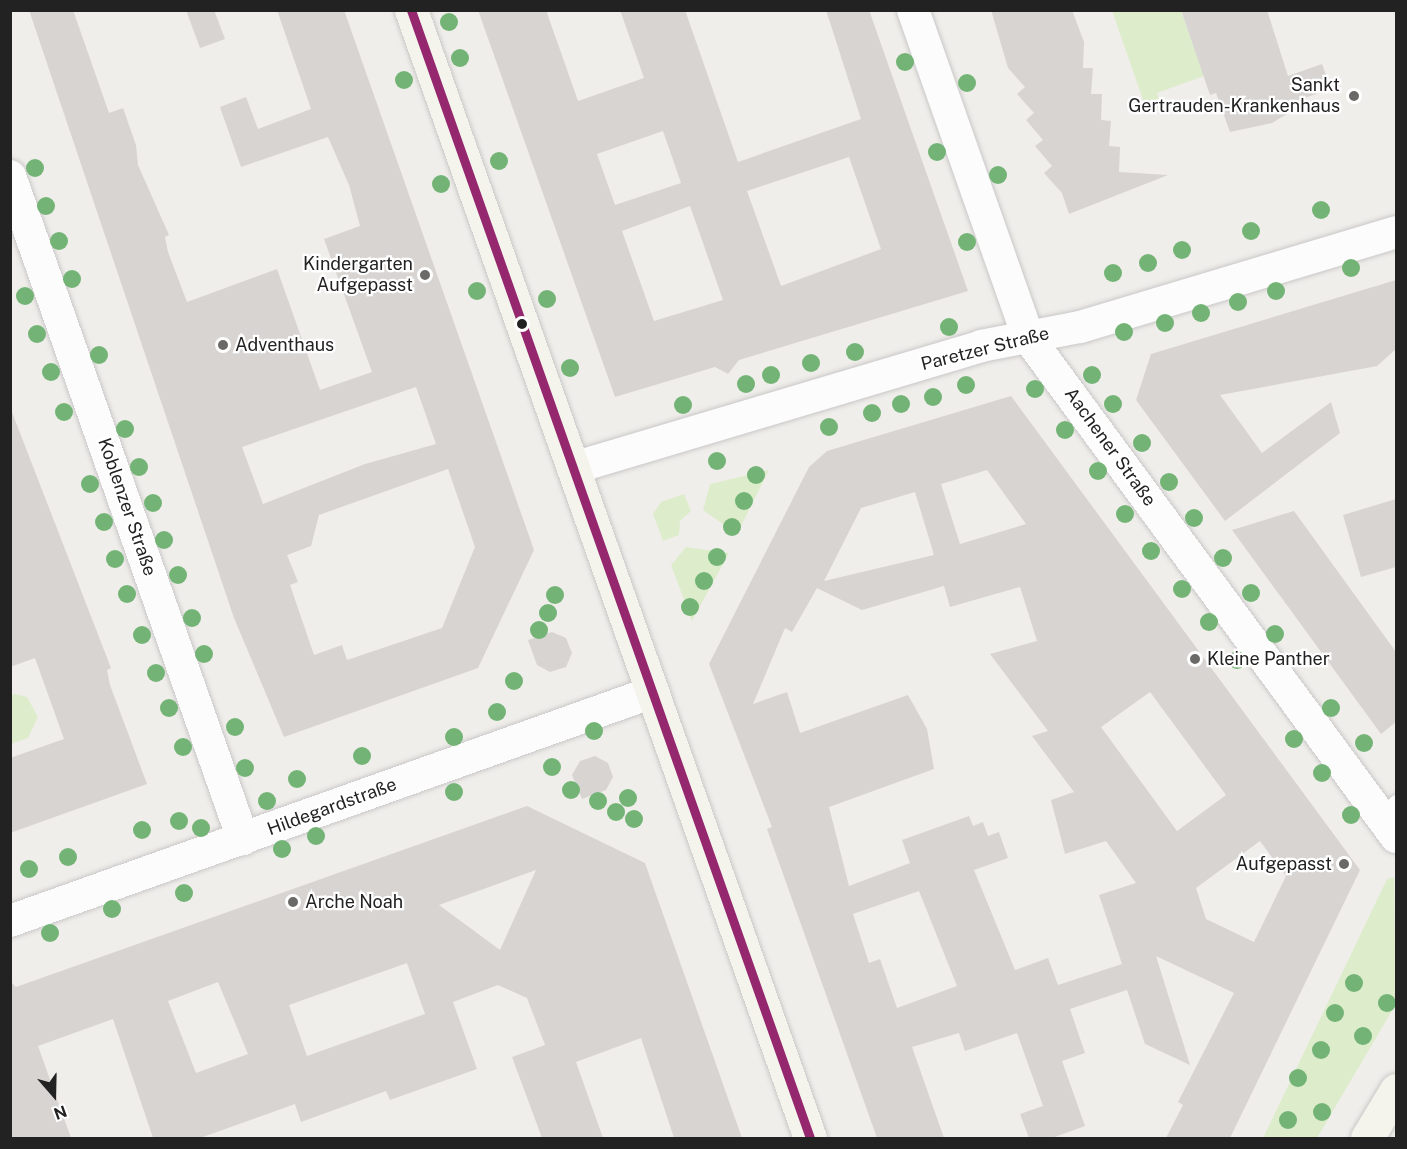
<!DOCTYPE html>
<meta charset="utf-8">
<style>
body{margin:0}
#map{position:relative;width:1407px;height:1149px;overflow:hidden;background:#f0eeeb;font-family:"Public Sans",sans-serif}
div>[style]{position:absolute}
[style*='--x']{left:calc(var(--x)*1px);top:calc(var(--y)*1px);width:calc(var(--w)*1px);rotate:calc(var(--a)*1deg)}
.grass>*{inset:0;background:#ddeccb}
.building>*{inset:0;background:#d7d4d2}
.roads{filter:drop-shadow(0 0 2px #c9c8c7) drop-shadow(0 0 2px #c9c8c7)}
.lane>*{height:15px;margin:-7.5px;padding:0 7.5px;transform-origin:7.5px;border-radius:7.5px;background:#fdfcfc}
.street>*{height:32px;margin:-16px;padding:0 16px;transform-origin:16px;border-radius:16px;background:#fdfcfc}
.secondary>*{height:33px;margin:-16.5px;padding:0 16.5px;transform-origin:16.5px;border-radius:16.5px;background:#f4f4ed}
.bus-1>*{height:9px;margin:-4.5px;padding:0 4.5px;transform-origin:4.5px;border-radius:4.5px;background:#95276e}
.trees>*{width:18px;height:18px;margin:-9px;border-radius:50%;background:#73b476}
.dots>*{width:16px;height:16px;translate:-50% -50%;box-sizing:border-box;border:3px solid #fff;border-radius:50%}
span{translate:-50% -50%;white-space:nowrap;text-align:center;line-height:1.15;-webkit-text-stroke:4.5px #fff;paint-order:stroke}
.poi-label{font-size:18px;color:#222}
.right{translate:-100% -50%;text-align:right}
.left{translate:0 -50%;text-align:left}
.street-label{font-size:18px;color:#222}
.frame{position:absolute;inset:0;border:12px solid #222;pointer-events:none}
.north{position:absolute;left:24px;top:1065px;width:60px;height:60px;-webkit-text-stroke:4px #fff;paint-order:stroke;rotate:160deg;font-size:16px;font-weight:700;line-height:24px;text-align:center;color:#222}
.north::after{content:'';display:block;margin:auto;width:21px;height:27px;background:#222;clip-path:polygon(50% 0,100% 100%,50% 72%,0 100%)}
</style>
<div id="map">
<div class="grass">
<i style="clip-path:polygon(1112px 11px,1181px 11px,1204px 76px,1157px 93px,1161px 107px,1147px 111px)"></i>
<i style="clip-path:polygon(769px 470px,737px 534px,703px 510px,710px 484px)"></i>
<i style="clip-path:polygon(684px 494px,691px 511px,680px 521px,679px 535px,663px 541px,653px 514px,661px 502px)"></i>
<i style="clip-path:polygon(686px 547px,729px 553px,692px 621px,671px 565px)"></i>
<i style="clip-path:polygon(15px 694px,27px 697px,38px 717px,28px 738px,11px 744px,11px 696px)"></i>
<i style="clip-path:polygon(1394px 877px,1396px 1004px,1317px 1138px,1263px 1138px,1387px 879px)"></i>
</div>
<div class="building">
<i style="clip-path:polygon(evenodd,29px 10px,73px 10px,109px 113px,123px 108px,136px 145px,138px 165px,169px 235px,165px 237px,168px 252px,187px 302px,277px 269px,320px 390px,372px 372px,324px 239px,360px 226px,349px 185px,328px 137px,241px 167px,220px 107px,246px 97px,258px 129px,311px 109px,277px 10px,344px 10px,534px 550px,478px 668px,284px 737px,234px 618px,29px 10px,416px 387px,436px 444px,365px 464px,263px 504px,242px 447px,416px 387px,29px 10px,448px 469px,475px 547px,442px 628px,347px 660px,342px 645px,314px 655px,290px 585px,298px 582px,287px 555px,311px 546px,319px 515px,448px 469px)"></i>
<i style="clip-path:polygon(186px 10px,214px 10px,225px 39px,200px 48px)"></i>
<i style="clip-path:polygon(evenodd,478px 10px,546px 10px,578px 101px,644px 78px,620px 10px,685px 10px,738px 162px,861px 119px,826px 10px,869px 10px,968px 291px,739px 360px,728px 374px,715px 367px,615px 397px,478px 10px,663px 131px,681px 183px,615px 205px,597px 154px,663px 131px,478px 10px,849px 157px,881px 249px,781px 286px,747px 191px,849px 157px,478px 10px,690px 206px,723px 300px,654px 321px,622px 231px,690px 206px)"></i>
<i style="clip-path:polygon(991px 10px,1072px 10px,1084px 42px,1083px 68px,1093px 68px,1091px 94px,1102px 94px,1101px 120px,1111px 121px,1109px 146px,1120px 147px,1119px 172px,1168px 175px,1069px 214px,1062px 193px,1044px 173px,1052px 166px,1035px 146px,1043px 140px,1026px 120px,1034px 113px,1017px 94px,1025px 87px,1008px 68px)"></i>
<i style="clip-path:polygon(1181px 10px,1267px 10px,1288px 76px,1322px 64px,1331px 89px,1284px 105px,1287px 114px,1272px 123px,1230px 132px,1216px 93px,1210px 95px)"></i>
<i style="clip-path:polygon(1396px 280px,1396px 349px,1377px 366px,1220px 395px,1262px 453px,1331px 402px,1340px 433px,1225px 521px,1136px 400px,1151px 354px)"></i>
<i style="clip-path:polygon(evenodd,1011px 396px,1360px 870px,1230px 1138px,1166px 1138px,1183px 1105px,1178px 1102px,1234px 993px,1156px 956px,1190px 1065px,1145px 1044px,1127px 990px,1070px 1009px,1085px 1053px,1062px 1061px,1085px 1126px,1052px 1138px,1029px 1138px,1020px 1114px,1043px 1106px,1017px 1033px,965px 1051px,959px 1033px,912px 1047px,944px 1138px,877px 1138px,767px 829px,772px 827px,709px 664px,809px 467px,827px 451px,1011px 396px,987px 470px,1026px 524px,960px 544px,941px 484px,987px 470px,1011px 396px,915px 492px,934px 555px,824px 581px,861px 508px,915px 492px,1011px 396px,944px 586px,950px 607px,1020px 587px,1037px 641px,990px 654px,1048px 731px,1032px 736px,1074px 792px,1051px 800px,1065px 854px,1106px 841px,1136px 883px,1099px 895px,1122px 964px,1058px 985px,1048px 958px,1015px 970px,974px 870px,1008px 858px,999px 832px,988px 836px,983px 822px,973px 826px,969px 816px,902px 840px,910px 863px,849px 886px,829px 807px,934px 769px,927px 729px,908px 695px,800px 733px,787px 692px,753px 704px,785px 628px,792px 632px,817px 588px,862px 610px,944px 586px,1011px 396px,1150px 692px,1226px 795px,1177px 831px,1101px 727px,1150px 692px,1011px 396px,1260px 841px,1286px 876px,1254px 942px,1206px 919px,1196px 888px,1260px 841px,1011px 396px,919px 891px,957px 986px,897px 1008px,880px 959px,869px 963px,853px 914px,919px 891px)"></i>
<i style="clip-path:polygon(10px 407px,111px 668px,107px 670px,110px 685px,147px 784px,10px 833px,10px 758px,64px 739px,35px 658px,10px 667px)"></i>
<i style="clip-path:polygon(1396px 499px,1396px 567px,1361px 577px,1343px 515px)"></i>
<i style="clip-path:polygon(1294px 511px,1396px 652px,1396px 722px,1381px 734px,1232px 530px)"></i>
<i style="clip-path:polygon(552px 632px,566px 638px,572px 653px,566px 667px,550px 672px,537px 665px,528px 640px)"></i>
<i style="clip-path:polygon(595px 756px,608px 763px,613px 777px,606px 790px,582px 799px,572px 775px,580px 761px)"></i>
<i style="clip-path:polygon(evenodd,527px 806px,645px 863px,742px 1138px,674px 1138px,641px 1038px,576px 1062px,603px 1138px,542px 1138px,512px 1057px,545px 1045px,527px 998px,498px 985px,453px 1002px,477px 1069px,390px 1100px,386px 1091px,301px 1122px,295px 1104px,200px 1138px,153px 1138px,113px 1019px,38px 1046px,71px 1138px,10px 1138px,10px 981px,16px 987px,527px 806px,536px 870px,500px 950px,439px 905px,536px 870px,527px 806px,407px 963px,425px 1014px,307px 1056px,289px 1005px,407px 963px,527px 806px,218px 982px,248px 1054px,196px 1073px,168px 1001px,218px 982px)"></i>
</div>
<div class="roads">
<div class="lane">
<i style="--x:1381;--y:816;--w:21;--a:-43"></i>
</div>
<div class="street">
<i style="--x:913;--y:10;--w:347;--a:70.6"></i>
<i style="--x:1028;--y:337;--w:621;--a:53.65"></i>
<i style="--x:10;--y:176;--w:703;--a:70.64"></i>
<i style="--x:573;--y:468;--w:426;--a:-16.6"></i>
<i style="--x:981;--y:346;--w:101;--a:-10.9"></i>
<i style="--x:1080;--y:327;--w:330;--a:-16.7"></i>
<i style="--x:10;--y:921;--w:683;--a:-19.6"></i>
</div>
<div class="secondary">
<i style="--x:411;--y:10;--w:1196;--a:70.52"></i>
<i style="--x:1367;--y:1138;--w:56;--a:-58.9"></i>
</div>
</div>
<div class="bus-1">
<i style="--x:411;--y:10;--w:1196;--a:70.52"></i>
</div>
<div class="trees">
<i style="left:449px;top:22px"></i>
<i style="left:460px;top:58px"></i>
<i style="left:905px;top:62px"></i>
<i style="left:404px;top:80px"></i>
<i style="left:967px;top:83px"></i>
<i style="left:937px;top:152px"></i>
<i style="left:499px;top:161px"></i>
<i style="left:35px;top:168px"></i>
<i style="left:998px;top:175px"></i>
<i style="left:441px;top:184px"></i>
<i style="left:46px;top:206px"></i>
<i style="left:1321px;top:210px"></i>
<i style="left:1251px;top:231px"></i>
<i style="left:59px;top:241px"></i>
<i style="left:967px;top:242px"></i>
<i style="left:1182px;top:250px"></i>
<i style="left:1148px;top:263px"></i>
<i style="left:1351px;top:268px"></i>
<i style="left:1113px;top:273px"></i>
<i style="left:72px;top:279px"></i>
<i style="left:477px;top:291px"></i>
<i style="left:1276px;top:291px"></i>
<i style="left:25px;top:296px"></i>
<i style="left:547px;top:299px"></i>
<i style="left:1238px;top:302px"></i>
<i style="left:1201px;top:313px"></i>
<i style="left:1165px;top:323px"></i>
<i style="left:949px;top:327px"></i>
<i style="left:1124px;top:332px"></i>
<i style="left:37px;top:334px"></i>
<i style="left:855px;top:352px"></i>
<i style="left:99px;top:355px"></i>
<i style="left:811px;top:363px"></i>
<i style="left:570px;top:368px"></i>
<i style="left:51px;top:372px"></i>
<i style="left:771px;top:375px"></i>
<i style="left:1092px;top:375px"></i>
<i style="left:746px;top:384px"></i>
<i style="left:966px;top:385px"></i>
<i style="left:1035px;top:389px"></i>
<i style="left:933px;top:397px"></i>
<i style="left:901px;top:404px"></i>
<i style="left:1113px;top:404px"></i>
<i style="left:683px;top:405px"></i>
<i style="left:64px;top:412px"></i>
<i style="left:872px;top:413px"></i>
<i style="left:829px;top:427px"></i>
<i style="left:125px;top:429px"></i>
<i style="left:1065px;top:430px"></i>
<i style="left:1142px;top:443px"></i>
<i style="left:717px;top:461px"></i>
<i style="left:139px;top:467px"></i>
<i style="left:1098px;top:471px"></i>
<i style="left:756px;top:475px"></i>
<i style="left:1169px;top:482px"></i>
<i style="left:90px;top:484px"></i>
<i style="left:744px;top:501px"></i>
<i style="left:153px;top:503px"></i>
<i style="left:1125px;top:514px"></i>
<i style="left:1194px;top:518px"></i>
<i style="left:104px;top:522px"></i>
<i style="left:732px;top:527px"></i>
<i style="left:164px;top:540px"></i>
<i style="left:1151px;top:551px"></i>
<i style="left:717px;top:557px"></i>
<i style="left:1223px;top:558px"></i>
<i style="left:115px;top:559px"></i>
<i style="left:178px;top:575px"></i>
<i style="left:704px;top:581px"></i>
<i style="left:1182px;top:589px"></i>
<i style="left:1251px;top:593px"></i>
<i style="left:127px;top:594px"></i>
<i style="left:555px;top:595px"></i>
<i style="left:690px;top:607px"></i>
<i style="left:548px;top:613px"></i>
<i style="left:192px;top:618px"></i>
<i style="left:1209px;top:622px"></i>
<i style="left:539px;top:630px"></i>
<i style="left:1275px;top:634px"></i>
<i style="left:142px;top:635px"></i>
<i style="left:204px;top:654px"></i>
<i style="left:1237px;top:660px"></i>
<i style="left:156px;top:673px"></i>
<i style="left:514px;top:681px"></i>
<i style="left:169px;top:708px"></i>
<i style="left:1331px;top:708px"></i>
<i style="left:497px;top:712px"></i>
<i style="left:235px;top:727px"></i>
<i style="left:594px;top:731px"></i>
<i style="left:454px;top:737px"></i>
<i style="left:1294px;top:739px"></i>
<i style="left:1364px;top:743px"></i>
<i style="left:183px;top:747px"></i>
<i style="left:362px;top:756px"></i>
<i style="left:552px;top:767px"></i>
<i style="left:245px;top:768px"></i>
<i style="left:1322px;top:773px"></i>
<i style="left:297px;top:779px"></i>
<i style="left:571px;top:790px"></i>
<i style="left:454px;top:792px"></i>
<i style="left:628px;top:798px"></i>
<i style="left:267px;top:801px"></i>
<i style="left:598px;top:801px"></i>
<i style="left:616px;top:812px"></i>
<i style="left:1351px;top:815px"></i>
<i style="left:634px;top:819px"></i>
<i style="left:179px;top:821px"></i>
<i style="left:201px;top:828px"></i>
<i style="left:142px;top:830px"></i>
<i style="left:316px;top:836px"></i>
<i style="left:282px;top:849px"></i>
<i style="left:68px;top:857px"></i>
<i style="left:29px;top:869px"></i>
<i style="left:184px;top:893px"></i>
<i style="left:112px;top:909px"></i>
<i style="left:50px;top:933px"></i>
<i style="left:1354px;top:983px"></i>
<i style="left:1387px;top:1003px"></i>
<i style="left:1335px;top:1013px"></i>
<i style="left:1363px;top:1036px"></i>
<i style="left:1321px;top:1050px"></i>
<i style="left:1298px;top:1078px"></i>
<i style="left:1322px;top:1112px"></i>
<i style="left:1288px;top:1120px"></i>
</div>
<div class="dots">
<i style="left:1354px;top:96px;background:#6a6968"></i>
<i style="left:425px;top:275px;background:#6a6968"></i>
<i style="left:522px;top:324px;background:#222"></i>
<i style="left:223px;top:345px;background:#6a6968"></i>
<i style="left:1195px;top:659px;background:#6a6968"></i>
<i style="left:1344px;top:864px;background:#6a6968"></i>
<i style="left:293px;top:902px;background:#6a6968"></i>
</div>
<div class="poi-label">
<span class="right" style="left:1340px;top:96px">Sankt<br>Gertrauden-Krankenhaus</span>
<span class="right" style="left:413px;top:275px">Kindergarten<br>Aufgepasst</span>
<span class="left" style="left:235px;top:345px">Adventhaus</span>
<span class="left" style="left:1207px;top:659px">Kleine Panther</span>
<span class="right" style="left:1332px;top:864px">Aufgepasst</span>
<span class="left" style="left:305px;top:902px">Arche Noah</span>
</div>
<div class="street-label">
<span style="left:985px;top:349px;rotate:-14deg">Paretzer Straße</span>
<span style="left:1110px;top:447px;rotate:54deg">Aachener Straße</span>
<span style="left:127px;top:507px;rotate:71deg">Koblenzer Straße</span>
<span style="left:332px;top:807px;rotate:-20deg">Hildegardstraße</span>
</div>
<div class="frame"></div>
<div class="north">N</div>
</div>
